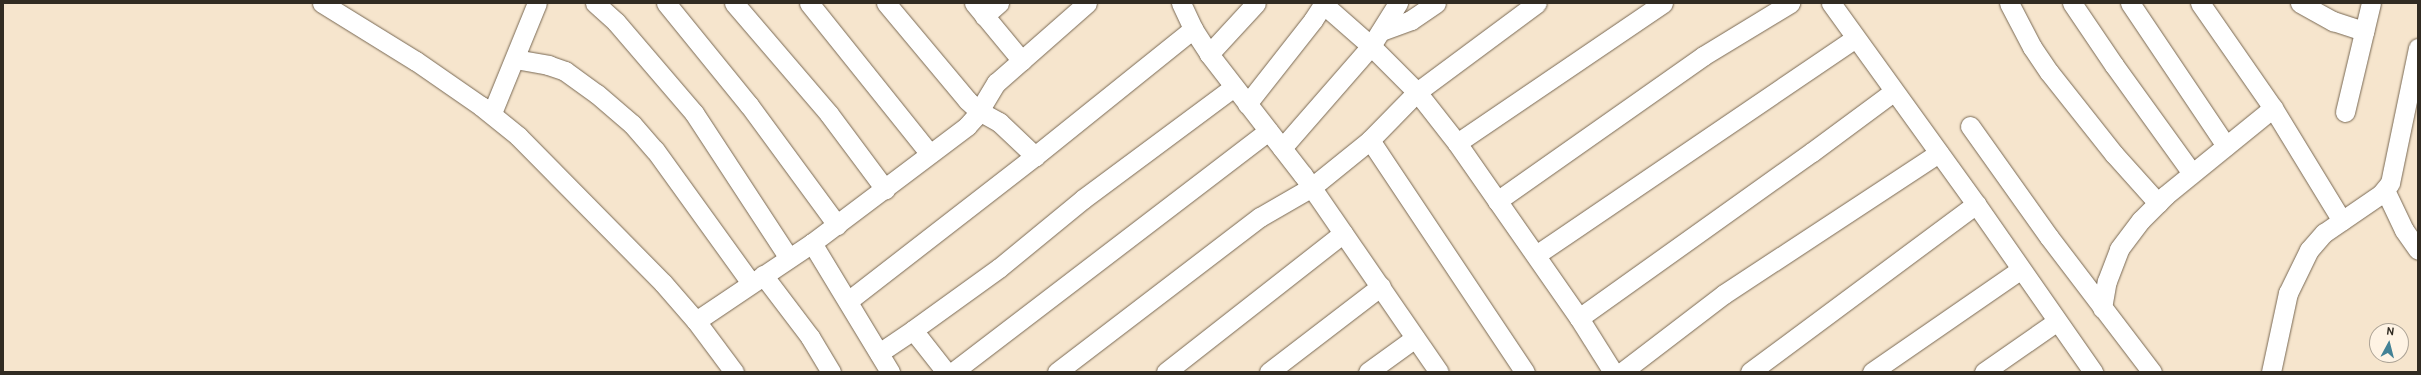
<!DOCTYPE html>
<style>
body{margin:0}
#map{position:relative;width:2421px;height:375px;overflow:hidden;background:#f6e5cd;font-family:Overpass,sans-serif}
div>[style]{position:absolute}
[style*='--x']{left:calc(var(--x)*1px);top:calc(var(--y)*1px);width:calc(var(--w)*1px);rotate:calc(var(--a)*1deg)}
.roads{filter:drop-shadow(0 0 1px #786853) drop-shadow(0 0 1px #786853)}
.minor>*{height:19px;margin:-9.5px;padding:0 9.5px;transform-origin:9.5px;border-radius:9.5px;background:#fff}
span{translate:-50% -50%;white-space:nowrap;text-align:center;line-height:1.15;-webkit-text-stroke:3px #fef3e4;paint-order:stroke}
.frame{position:absolute;inset:0;border:4px solid #312b22;pointer-events:none}
.north{position:absolute;left:2369px;top:323px;width:40px;height:40px;box-sizing:border-box;background:#fef3e4;border:1px solid #aca396;border-radius:50%;rotate:7deg;font-size:11px;font-weight:700;line-height:16px;text-align:center;color:#312b22}
.north::after{content:'';display:block;margin:auto;width:14px;height:18px;background:#438296;clip-path:polygon(50% 0,100% 100%,50% 72%,0 100%)}
</style>
<div id="map">
<div class="roads">
<div class="minor">
<i style="--x:322;--y:3;--w:110;--a:31.7"></i>
<i style="--x:416;--y:61;--w:79;--a:34.7"></i>
<i style="--x:481;--y:106;--w:48;--a:39"></i>
<i style="--x:518;--y:136;--w:206;--a:45.4"></i>
<i style="--x:663;--y:283;--w:50;--a:49"></i>
<i style="--x:696;--y:321;--w:64;--a:53.3"></i>
<i style="--x:595;--y:3;--w:28;--a:42"></i>
<i style="--x:616;--y:22;--w:120;--a:49.4"></i>
<i style="--x:694;--y:113;--w:173;--a:56.8"></i>
<i style="--x:666;--y:3;--w:132;--a:50.9"></i>
<i style="--x:749;--y:105;--w:149;--a:53.7"></i>
<i style="--x:734;--y:3;--w:146;--a:49.4"></i>
<i style="--x:829;--y:114;--w:94;--a:53.3"></i>
<i style="--x:809;--y:3;--w:193;--a:51.3"></i>
<i style="--x:886;--y:3;--w:126;--a:50.1"></i>
<i style="--x:967;--y:100;--w:16;--a:43"></i>
<i style="--x:979;--y:111;--w:23;--a:29"></i>
<i style="--x:999;--y:122;--w:50;--a:43.4"></i>
<i style="--x:974;--y:3;--w:75;--a:50.4"></i>
<i style="--x:1181;--y:3;--w:29;--a:65"></i>
<i style="--x:1193;--y:29;--w:30;--a:57"></i>
<i style="--x:1209;--y:54;--w:153;--a:52.2"></i>
<i style="--x:1303;--y:175;--w:239;--a:55.4"></i>
<i style="--x:1322;--y:3;--w:65;--a:41.3"></i>
<i style="--x:1371;--y:46;--w:65;--a:45"></i>
<i style="--x:1417;--y:92;--w:65;--a:51.9"></i>
<i style="--x:1457;--y:143;--w:213;--a:55.1"></i>
<i style="--x:1579;--y:318;--w:64;--a:57.8"></i>
<i style="--x:1831;--y:3;--w:248;--a:54.2"></i>
<i style="--x:1976;--y:204;--w:205;--a:55.1"></i>
<i style="--x:2009;--y:3;--w:50;--a:62.4"></i>
<i style="--x:2032;--y:47;--w:30;--a:56"></i>
<i style="--x:2049;--y:72;--w:105;--a:51.6"></i>
<i style="--x:2114;--y:154;--w:66;--a:48.1"></i>
<i style="--x:2072;--y:3;--w:75;--a:55.9"></i>
<i style="--x:2114;--y:65;--w:133;--a:54.2"></i>
<i style="--x:2130;--y:3;--w:172;--a:56.1"></i>
<i style="--x:2200;--y:3;--w:128;--a:55.2"></i>
<i style="--x:2273;--y:108;--w:132;--a:58.6"></i>
<i style="--x:2300;--y:3;--w:38;--a:29"></i>
<i style="--x:2333;--y:21;--w:33;--a:18"></i>
<i style="--x:984;--y:16;--w:20;--a:-41"></i>
<i style="--x:1381;--y:31;--w:32;--a:-20"></i>
<i style="--x:1411;--y:20;--w:30;--a:-34"></i>
<i style="--x:1209;--y:54;--w:69;--a:-47.3"></i>
<i style="--x:515;--y:59;--w:34;--a:10"></i>
<i style="--x:548;--y:65;--w:18;--a:19"></i>
<i style="--x:565;--y:71;--w:39;--a:36"></i>
<i style="--x:597;--y:94;--w:46;--a:40.6"></i>
<i style="--x:632;--y:124;--w:35;--a:49"></i>
<i style="--x:655;--y:150;--w:164;--a:54.2"></i>
<i style="--x:1247;--y:104;--w:107;--a:-51.8"></i>
<i style="--x:1313;--y:20;--w:20;--a:-57"></i>
<i style="--x:2345;--y:112;--w:112;--a:-76.6"></i>
<i style="--x:492;--y:113;--w:119;--a:-67.8"></i>
<i style="--x:1970;--y:126;--w:136;--a:54.6"></i>
<i style="--x:2049;--y:237;--w:170;--a:52.7"></i>
<i style="--x:1370;--y:140;--w:279;--a:56.3"></i>
<i style="--x:1457;--y:143;--w:249;--a:-34.2"></i>
<i style="--x:1282;--y:148;--w:135;--a:-48.9"></i>
<i style="--x:1371;--y:46;--w:51;--a:-57.9"></i>
<i style="--x:2385;--y:190;--w:44;--a:64.6"></i>
<i style="--x:2404;--y:230;--w:24;--a:55"></i>
<i style="--x:1497;--y:201;--w:252;--a:-35.1"></i>
<i style="--x:1703;--y:56;--w:102;--a:-31.3"></i>
<i style="--x:812;--y:243;--w:151;--a:58.8"></i>
<i style="--x:1536;--y:255;--w:386;--a:-34.2"></i>
<i style="--x:763;--y:275;--w:78;--a:52.8"></i>
<i style="--x:810;--y:337;--w:41;--a:59"></i>
<i style="--x:848;--y:301;--w:237;--a:-37.8"></i>
<i style="--x:1035;--y:156;--w:203;--a:-38.8"></i>
<i style="--x:2102;--y:308;--w:27;--a:-80"></i>
<i style="--x:2107;--y:281;--w:34;--a:-69"></i>
<i style="--x:2119;--y:249;--w:36;--a:-53"></i>
<i style="--x:2141;--y:220;--w:35;--a:-45"></i>
<i style="--x:2166;--y:195;--w:138;--a:-39.1"></i>
<i style="--x:1579;--y:318;--w:286;--a:-35.5"></i>
<i style="--x:1812;--y:152;--w:101;--a:-36.5"></i>
<i style="--x:696;--y:321;--w:140;--a:-33.9"></i>
<i style="--x:812;--y:243;--w:194;--a:-37"></i>
<i style="--x:967;--y:126;--w:13;--a:-48"></i>
<i style="--x:976;--y:116;--w:39;--a:-59"></i>
<i style="--x:996;--y:83;--w:121;--a:-41.3"></i>
<i style="--x:879;--y:353;--w:41;--a:-34.1"></i>
<i style="--x:946;--y:372;--w:53;--a:-128.2"></i>
<i style="--x:913;--y:330;--w:106;--a:-35.8"></i>
<i style="--x:999;--y:268;--w:109;--a:-39.4"></i>
<i style="--x:1083;--y:199;--w:188;--a:-36.6"></i>
<i style="--x:953;--y:372;--w:397;--a:-37.4"></i>
<i style="--x:1057;--y:372;--w:255;--a:-37.4"></i>
<i style="--x:1260;--y:217;--w:60;--a:-30"></i>
<i style="--x:1312;--y:187;--w:75;--a:-39"></i>
<i style="--x:1370;--y:140;--w:67;--a:-45.6"></i>
<i style="--x:1417;--y:92;--w:149;--a:-36.6"></i>
<i style="--x:1166;--y:372;--w:225;--a:-38.1"></i>
<i style="--x:1269;--y:372;--w:141;--a:-37.5"></i>
<i style="--x:1368;--y:372;--w:58;--a:-35.9"></i>
<i style="--x:1622;--y:372;--w:128;--a:-37.4"></i>
<i style="--x:1724;--y:294;--w:257;--a:-33.3"></i>
<i style="--x:1750;--y:372;--w:282;--a:-36.6"></i>
<i style="--x:1872;--y:372;--w:180;--a:-34.6"></i>
<i style="--x:1984;--y:372;--w:88;--a:-34.8"></i>
<i style="--x:2271;--y:372;--w:81;--a:-77.9"></i>
<i style="--x:2288;--y:293;--w:48;--a:-64"></i>
<i style="--x:2309;--y:250;--w:23;--a:-49"></i>
<i style="--x:2324;--y:233;--w:69;--a:-34.4"></i>
<i style="--x:2381;--y:194;--w:14;--a:-51"></i>
<i style="--x:2390;--y:183;--w:138;--a:-78.3"></i>
</div>
</div>
<div class="frame"></div>
<div class="north">N</div>
</div>
